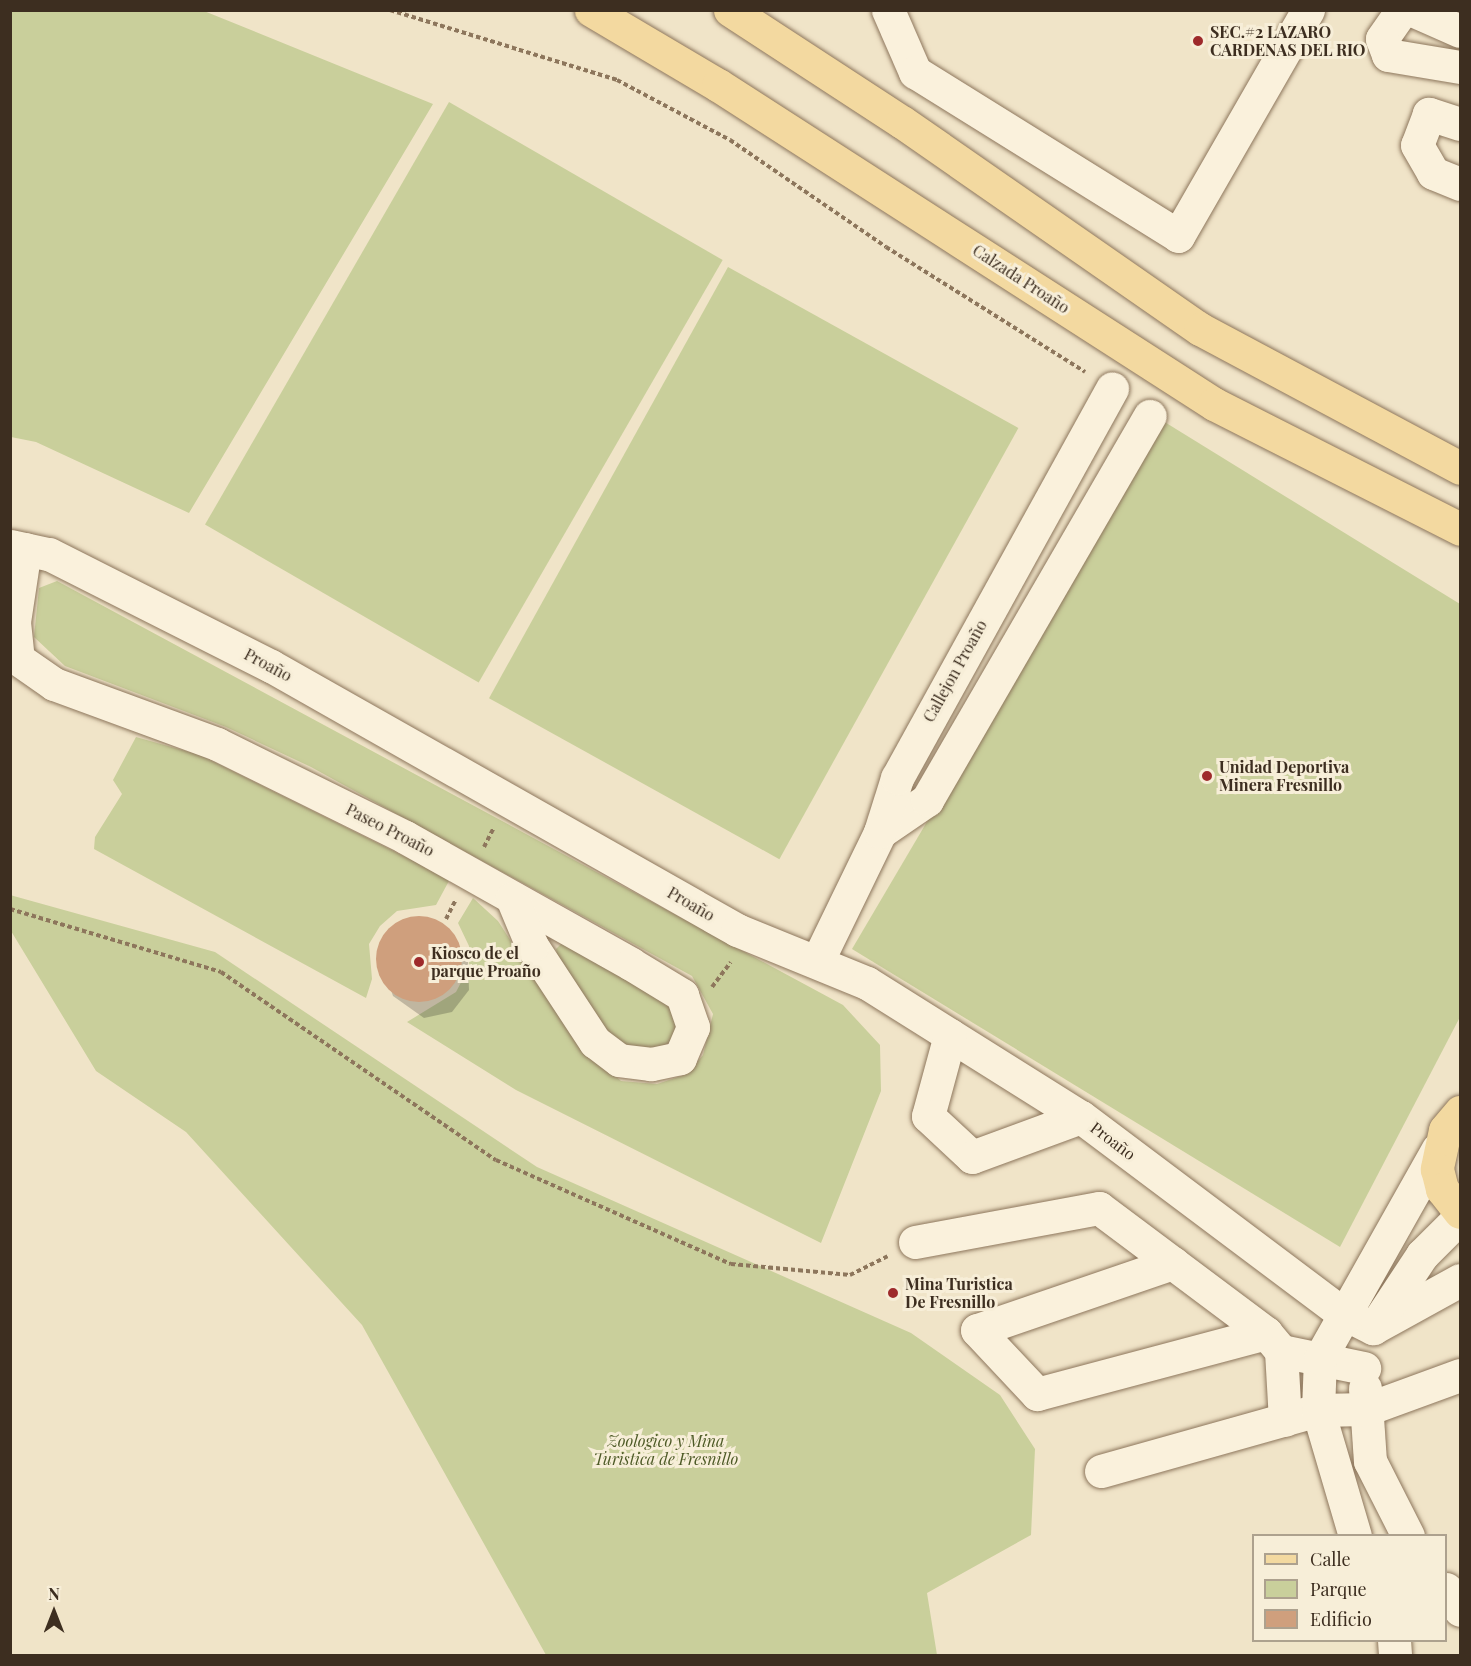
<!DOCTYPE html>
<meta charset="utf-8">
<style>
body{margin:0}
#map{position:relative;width:1471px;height:1666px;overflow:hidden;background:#f0e4c8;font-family:"Playfair Display",serif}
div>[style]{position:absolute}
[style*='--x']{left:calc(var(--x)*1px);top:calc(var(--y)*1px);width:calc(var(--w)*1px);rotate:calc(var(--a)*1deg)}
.green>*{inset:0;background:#c9cf9b;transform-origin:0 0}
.shadow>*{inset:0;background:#0003}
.building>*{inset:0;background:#cf9f7d}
.round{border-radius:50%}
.path>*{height:4px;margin-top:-2px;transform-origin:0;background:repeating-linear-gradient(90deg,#8d765c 0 4.5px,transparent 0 7.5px)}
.roads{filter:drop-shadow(0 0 2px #8d765c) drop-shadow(0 0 2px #8d765c)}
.minor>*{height:33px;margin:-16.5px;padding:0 16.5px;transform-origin:16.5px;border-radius:16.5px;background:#faf1dc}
.major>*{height:33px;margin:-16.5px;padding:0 16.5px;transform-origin:16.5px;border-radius:16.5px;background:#f3d9a0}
.dots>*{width:16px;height:16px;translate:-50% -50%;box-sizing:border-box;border:3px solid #f7eed8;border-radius:50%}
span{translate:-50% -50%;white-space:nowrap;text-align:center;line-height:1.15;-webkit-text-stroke:6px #f7eed8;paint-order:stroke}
.poi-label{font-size:16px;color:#3d2e20;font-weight:700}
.left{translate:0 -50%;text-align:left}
.street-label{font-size:16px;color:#3d2e20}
.park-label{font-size:16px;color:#4d5a26;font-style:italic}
.frame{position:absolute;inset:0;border:12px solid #3d2e20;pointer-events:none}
.legend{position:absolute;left:1252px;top:1534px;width:195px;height:108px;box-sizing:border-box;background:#f7eed8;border:2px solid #ada18e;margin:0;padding:8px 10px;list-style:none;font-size:18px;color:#3d2e20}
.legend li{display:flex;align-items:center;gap:12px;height:30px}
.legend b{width:30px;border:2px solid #ada18e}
.north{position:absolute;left:24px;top:1582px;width:60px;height:60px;-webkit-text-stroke:4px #f7eed8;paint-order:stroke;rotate:0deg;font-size:16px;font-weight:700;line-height:24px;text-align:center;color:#3d2e20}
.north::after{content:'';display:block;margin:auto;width:21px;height:27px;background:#3d2e20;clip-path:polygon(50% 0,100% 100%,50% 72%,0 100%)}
</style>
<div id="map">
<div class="green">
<i style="clip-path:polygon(10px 11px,204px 11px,433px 104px,189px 513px,36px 442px,11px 437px)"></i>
<i style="left:449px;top:102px;width:316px;height:488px;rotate:30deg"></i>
<i style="left:728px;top:267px;width:332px;height:493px;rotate:29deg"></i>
<i style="clip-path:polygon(1163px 421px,1460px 604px,1460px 1017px,1340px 1247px,852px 949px)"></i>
<i style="clip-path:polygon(57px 581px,843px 1005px,880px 1045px,881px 1091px,821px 1243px,516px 1090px,407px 1022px,456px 992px,469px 967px,469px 946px,458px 923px,473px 898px,498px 921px,574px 1039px,621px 1081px,657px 1084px,687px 1074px,703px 1055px,713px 1014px,692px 976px,311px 767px,226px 727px,65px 666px,34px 637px,39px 588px)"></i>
<i style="clip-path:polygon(136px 737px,200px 755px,450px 879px,436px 905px,397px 911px,380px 926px,369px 944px,372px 979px,366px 998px,94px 849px,95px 837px,122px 794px,113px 780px)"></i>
<i style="clip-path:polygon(10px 895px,215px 952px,537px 1167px,911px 1333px,1000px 1395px,1035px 1449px,1031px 1535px,927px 1593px,937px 1655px,546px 1655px,362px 1325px,186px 1132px,96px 1071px,11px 931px)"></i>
<i style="clip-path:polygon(564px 941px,673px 1006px,680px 1020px,675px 1040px,651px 1052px,624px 1047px,605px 1032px,558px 959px,556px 949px)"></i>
</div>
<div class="shadow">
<i style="clip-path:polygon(427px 918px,451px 932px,458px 944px,468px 962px,469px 990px,452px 1012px,424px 1018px,393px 996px,378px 952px,401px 922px)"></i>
</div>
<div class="building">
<i class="round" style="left:376px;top:916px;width:86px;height:86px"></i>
</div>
<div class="path">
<i style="--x:390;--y:10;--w:238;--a:17.1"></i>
<i style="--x:617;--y:80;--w:128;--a:28"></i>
<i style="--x:730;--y:140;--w:189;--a:34.4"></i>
<i style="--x:886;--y:247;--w:235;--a:32.1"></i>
<i style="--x:484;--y:847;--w:20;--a:-63"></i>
<i style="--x:10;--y:909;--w:220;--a:16.6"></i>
<i style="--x:221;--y:972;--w:333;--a:34.4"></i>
<i style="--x:496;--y:1160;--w:257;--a:23.9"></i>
<i style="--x:731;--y:1264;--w:120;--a:5.3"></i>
<i style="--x:850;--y:1275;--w:42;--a:-26.6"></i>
<i style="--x:446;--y:919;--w:20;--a:-63"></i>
<i style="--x:712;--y:987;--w:31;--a:-53"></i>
</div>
<div class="roads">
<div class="minor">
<i style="--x:888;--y:10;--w:68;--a:66.5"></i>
<i style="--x:915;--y:72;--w:310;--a:31.9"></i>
<i style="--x:1178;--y:236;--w:261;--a:-60.1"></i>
<i style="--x:1402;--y:10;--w:35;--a:125"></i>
<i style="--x:1382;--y:39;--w:17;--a:69"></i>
<i style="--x:1388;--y:55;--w:73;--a:9.5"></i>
<i style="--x:1412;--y:10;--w:52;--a:23.6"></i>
<i style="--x:1460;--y:124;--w:33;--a:-162"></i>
<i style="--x:1429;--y:114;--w:33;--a:111"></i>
<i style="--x:1417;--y:145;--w:32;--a:60"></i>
<i style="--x:1433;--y:173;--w:29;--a:22"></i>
<i style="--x:10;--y:546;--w:40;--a:12"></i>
<i style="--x:49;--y:554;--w:249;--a:26.8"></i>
<i style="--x:271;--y:666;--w:536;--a:29.53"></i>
<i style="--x:737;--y:930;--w:140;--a:22.2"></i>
<i style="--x:867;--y:983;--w:252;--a:32.1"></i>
<i style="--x:1081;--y:1117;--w:325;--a:36.9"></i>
<i style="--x:1341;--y:1312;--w:36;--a:27"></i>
<i style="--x:1373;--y:1328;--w:99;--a:-28.9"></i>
<i style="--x:25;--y:549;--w:74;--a:98.6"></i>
<i style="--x:14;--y:622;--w:37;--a:84"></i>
<i style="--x:18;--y:659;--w:44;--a:34.8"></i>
<i style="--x:54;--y:684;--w:174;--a:20.2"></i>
<i style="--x:217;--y:744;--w:210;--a:26.3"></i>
<i style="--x:405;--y:837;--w:259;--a:29.3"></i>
<i style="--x:631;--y:964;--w:60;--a:31.3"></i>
<i style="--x:682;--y:995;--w:34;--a:71"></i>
<i style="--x:693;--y:1027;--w:34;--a:113"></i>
<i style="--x:680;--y:1058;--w:30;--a:168"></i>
<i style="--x:651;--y:1064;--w:32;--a:-173"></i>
<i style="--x:619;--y:1060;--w:30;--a:-143"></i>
<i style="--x:595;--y:1042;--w:115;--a:-123.3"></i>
<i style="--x:532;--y:946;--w:52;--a:-112.6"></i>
<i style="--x:880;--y:832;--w:57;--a:-34.2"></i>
<i style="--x:927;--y:800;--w:444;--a:-59.9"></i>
<i style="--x:817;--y:962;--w:144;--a:-64.1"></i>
<i style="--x:880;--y:832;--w:57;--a:-72.5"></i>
<i style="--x:897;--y:778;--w:445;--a:-61.1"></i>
<i style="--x:950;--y:1035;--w:84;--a:105.2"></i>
<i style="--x:928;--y:1116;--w:60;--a:43"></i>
<i style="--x:972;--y:1157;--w:116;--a:-20.2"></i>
<i style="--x:915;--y:1242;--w:187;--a:-10.5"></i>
<i style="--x:1099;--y:1208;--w:209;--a:36.8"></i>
<i style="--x:1266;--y:1333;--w:23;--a:50"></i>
<i style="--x:1281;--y:1351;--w:85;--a:11.6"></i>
<i style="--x:1173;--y:1263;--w:207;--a:161.1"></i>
<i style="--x:977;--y:1330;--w:88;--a:46.8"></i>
<i style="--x:1037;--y:1394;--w:237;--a:-14.9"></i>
<i style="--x:1377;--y:1323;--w:82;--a:-56.5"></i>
<i style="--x:1422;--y:1255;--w:54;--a:-45"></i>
<i style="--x:1281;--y:1351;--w:69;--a:86.7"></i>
<i style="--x:1365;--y:1388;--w:73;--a:86.1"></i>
<i style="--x:1370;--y:1461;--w:84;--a:63.1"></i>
<i style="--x:1101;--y:1471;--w:225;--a:-15.7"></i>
<i style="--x:1318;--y:1410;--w:49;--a:-1.2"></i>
<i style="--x:1367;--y:1409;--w:99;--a:-20.1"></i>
<i style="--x:1355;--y:1536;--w:131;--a:-106.4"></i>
<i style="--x:1318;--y:1410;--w:52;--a:-87.8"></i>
<i style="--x:1320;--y:1358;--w:240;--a:-60.6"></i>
<i style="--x:1446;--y:1589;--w:25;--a:56"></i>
<i style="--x:1394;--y:1640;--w:16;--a:86"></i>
</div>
<div class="major">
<i style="--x:591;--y:10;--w:147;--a:30.6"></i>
<i style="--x:718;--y:85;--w:590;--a:32.75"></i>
<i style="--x:1214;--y:404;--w:276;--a:26.9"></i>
<i style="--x:730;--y:10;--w:205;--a:33.1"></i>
<i style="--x:902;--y:122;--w:363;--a:34.8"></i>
<i style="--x:1200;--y:329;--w:295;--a:28.1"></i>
<i style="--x:1460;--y:1112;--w:23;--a:130"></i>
<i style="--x:1445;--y:1130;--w:40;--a:102"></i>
<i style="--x:1437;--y:1169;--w:21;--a:76"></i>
<i style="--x:1442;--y:1189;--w:29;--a:52"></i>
</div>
</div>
<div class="dots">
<i style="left:1198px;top:41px;background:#9e2a2b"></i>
<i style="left:1207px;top:776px;background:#9e2a2b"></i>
<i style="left:419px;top:962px;background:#9e2a2b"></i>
<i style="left:893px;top:1293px;background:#9e2a2b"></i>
</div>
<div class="poi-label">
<span class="left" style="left:1210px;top:41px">SEC.#2 LAZARO<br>CARDENAS DEL RIO</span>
<span class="left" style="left:1219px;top:776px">Unidad Deportiva<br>Minera Fresnillo</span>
<span class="left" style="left:431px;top:962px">Kiosco de el<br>parque Proaño</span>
<span class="left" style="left:905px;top:1293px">Mina Turistica<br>De Fresnillo</span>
</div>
<div class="street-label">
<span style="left:1021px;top:279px;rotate:33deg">Calzada Proaño</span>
<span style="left:268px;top:665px;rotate:28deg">Proaño</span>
<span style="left:955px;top:671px;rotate:-61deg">Callejon Proaño</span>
<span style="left:390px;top:830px;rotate:27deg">Paseo Proaño</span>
<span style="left:691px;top:904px;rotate:30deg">Proaño</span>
<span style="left:1113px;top:1141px;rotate:37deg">Proaño</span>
</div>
<div class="park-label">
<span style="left:666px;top:1450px">Zoologico y Mina<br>Turistica de Fresnillo</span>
</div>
<div class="frame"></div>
<ul class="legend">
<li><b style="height:8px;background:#f3d9a0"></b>Calle</li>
<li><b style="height:16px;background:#c9cf9b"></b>Parque</li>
<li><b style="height:16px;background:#cf9f7d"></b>Edificio</li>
</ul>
<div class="north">N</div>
</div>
